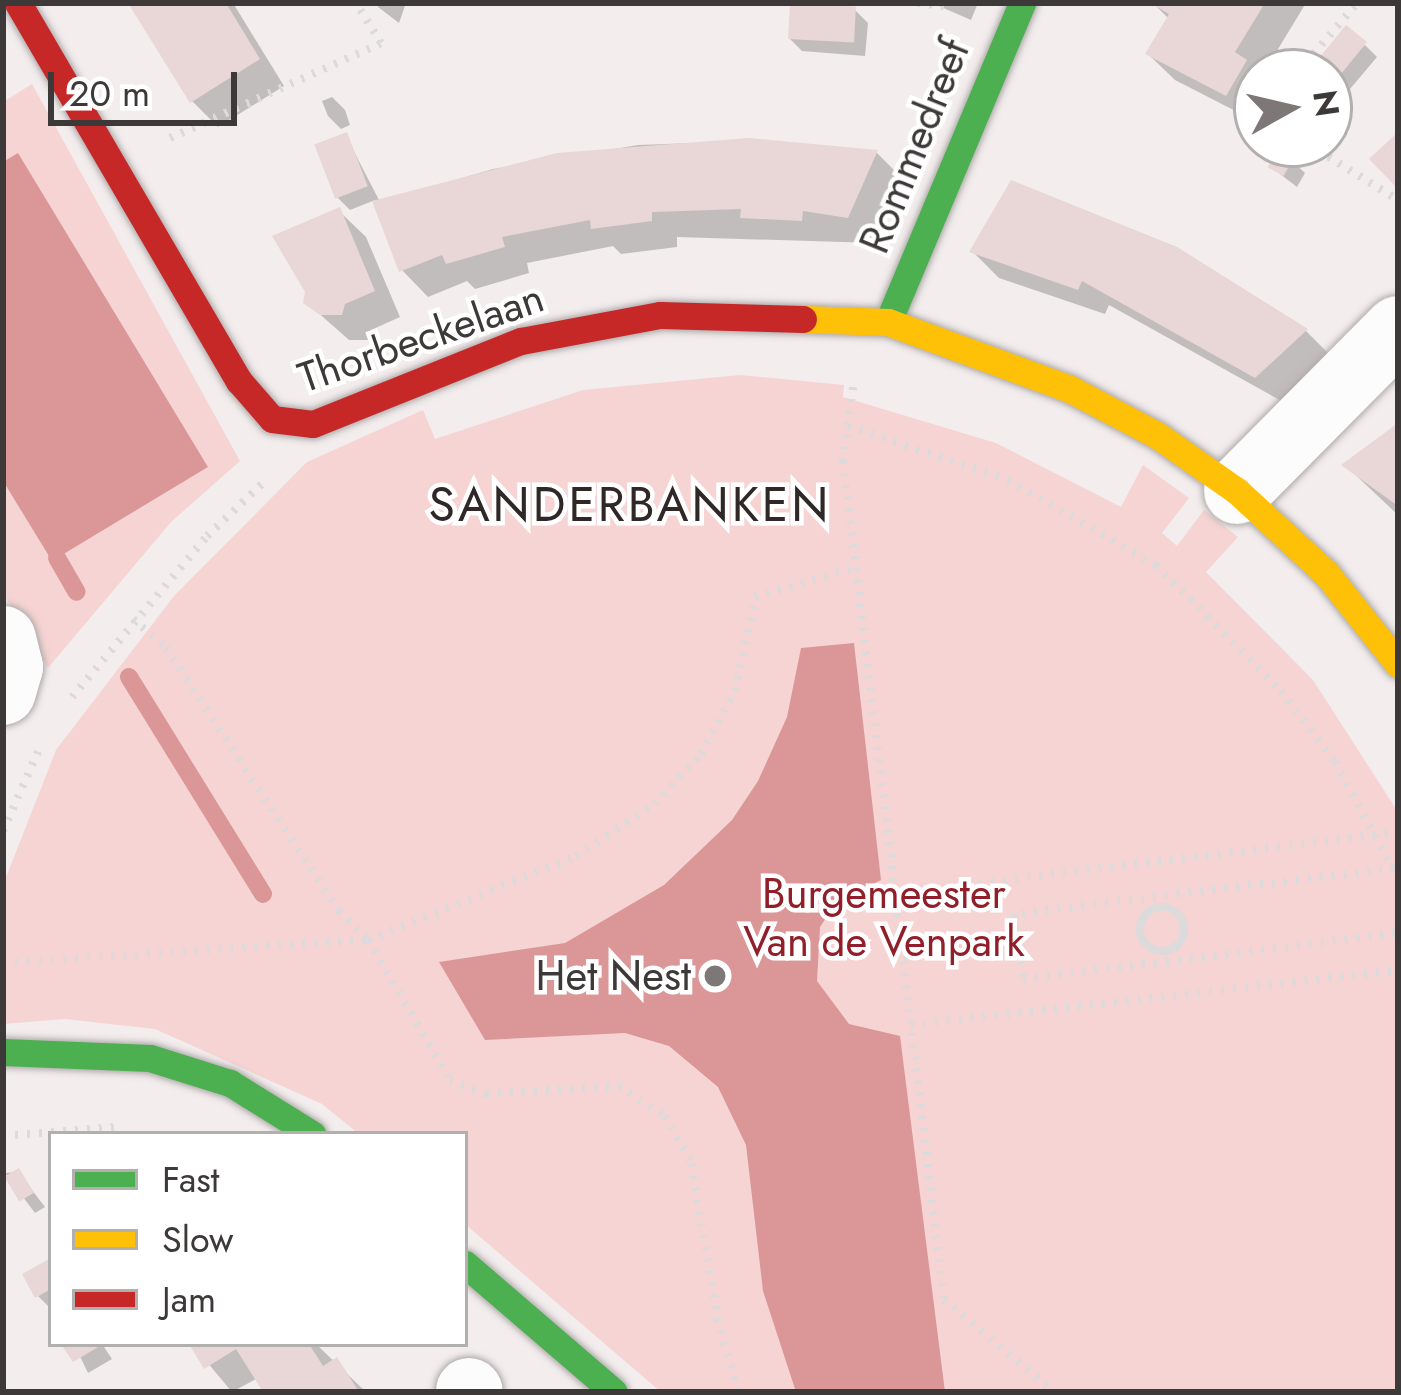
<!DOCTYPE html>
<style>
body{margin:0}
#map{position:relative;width:1401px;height:1395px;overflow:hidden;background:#f3eded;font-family:Jost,sans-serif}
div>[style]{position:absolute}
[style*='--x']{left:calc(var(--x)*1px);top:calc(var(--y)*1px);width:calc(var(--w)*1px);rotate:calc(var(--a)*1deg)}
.green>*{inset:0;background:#f6d4d3}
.water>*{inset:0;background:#db9797}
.shadow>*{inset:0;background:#0003}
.stream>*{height:18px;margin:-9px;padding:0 9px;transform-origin:9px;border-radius:9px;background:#db9797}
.building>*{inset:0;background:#e9d6d6;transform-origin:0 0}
.path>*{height:8px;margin-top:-4px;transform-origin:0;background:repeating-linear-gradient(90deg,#dcdada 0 3px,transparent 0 12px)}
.path>.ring{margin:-4px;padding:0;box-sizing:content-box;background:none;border:8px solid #dcdada;border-radius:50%}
.roads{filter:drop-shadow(0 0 3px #b0abab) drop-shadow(0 0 3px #b0abab)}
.street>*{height:66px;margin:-33px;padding:0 33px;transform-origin:33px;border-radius:33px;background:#fdfcfc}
.fast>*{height:27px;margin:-13.5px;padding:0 13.5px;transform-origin:13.5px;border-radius:13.5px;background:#4caf50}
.slow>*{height:27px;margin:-13.5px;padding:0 13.5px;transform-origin:13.5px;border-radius:13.5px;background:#ffc107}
.jam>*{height:27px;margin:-13.5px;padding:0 13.5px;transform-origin:13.5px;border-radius:13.5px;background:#c62828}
.dots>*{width:33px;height:33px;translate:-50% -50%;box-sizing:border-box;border:6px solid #fff;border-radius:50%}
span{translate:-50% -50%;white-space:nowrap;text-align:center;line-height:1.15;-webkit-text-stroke:9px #fff;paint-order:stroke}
.street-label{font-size:42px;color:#3d3938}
.park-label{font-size:42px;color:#911f2a}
.poi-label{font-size:42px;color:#3d3938}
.right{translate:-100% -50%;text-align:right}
.quarter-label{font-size:48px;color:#302727;letter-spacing:3px}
.frame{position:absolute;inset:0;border:6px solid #3d3938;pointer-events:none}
.legend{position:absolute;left:48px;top:1131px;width:420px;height:216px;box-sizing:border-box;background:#fff;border:3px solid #b1b0af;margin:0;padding:15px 21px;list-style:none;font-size:36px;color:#3d3938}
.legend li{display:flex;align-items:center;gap:24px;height:60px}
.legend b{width:60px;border:3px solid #b1b0af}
.north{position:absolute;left:1233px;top:48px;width:120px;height:120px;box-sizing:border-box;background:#fff;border:3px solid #b1b0af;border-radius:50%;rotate:82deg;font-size:33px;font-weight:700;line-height:48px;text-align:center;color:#3d3938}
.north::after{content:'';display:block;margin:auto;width:42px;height:54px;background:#7d7877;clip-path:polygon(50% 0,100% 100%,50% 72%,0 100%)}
.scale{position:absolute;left:48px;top:72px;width:189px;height:54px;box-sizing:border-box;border:6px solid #3d3938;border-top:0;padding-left:15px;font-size:36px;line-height:42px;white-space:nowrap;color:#3d3938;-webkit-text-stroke:9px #fff;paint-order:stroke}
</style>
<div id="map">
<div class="green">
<i style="clip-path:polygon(32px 84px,240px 461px,171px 522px,48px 668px,3px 593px,3px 481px,52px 561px,208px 467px,18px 154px,3px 162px,3px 102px)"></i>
<i style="clip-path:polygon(740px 375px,844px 385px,843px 397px,996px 443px,1121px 507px,1143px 465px,1189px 498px,1162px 533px,1177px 546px,1204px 510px,1238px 537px,1206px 572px,1313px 680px,1398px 812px,1398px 1392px,661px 1392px,465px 1224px,465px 1134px,359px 1134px,322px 1104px,155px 1029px,65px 1019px,3px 1024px,3px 885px,56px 750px,174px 596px,307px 462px,423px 410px,435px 439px,583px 390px)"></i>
</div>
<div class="water">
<i style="clip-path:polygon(18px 153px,208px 467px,52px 561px,3px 481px,3px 162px)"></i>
<i style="clip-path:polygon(854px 643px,881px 880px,835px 904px,820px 927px,817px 981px,849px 1024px,900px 1036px,945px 1392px,796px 1392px,763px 1291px,746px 1145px,718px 1087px,669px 1046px,625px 1033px,485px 1040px,439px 962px,565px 943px,664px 885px,732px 820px,758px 781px,787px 717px,801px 648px)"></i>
</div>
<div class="shadow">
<i style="clip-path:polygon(132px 3px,233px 3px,284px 86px,218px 127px,192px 101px)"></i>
<i style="clip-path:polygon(379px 3px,406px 3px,399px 23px,378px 7px)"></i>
<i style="clip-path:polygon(932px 3px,978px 3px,971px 20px)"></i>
<i style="clip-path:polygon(1153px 3px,1306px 3px,1264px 72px,1257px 72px,1253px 120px,1175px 80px,1148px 54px,1169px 19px)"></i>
<i style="clip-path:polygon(855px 10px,868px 23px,865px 56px,802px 51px,789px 38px)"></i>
<i style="clip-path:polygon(1365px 45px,1377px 57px,1350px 89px,1332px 73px)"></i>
<i style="clip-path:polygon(332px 97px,345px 110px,350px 125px,341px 129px,328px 116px,322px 101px)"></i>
<i style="clip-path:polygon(346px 136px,380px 202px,493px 169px,638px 145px,749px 141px,877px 153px,903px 179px,875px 243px,677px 237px,677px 247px,621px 254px,613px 246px,527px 263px,529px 273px,475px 289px,467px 281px,428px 297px,402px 270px,375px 200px,350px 210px,337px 197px)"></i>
<i style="clip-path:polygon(1292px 161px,1305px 173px,1297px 187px,1271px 167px)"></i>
<i style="clip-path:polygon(339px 211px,366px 237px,400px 317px,371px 330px,368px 340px,349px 340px,306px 302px)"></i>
<i style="clip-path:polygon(1176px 249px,1306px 331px,1332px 357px,1283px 402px,1109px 305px,1105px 314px,999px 278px,973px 252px)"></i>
<i style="clip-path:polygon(1398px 427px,1398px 515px,1346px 466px)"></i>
<i style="clip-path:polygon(18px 1172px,45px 1207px,35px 1213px,5px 1173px)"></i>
<i style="clip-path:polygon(51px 1263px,51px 1309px,38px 1296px)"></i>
<i style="clip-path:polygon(74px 1344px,102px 1344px,112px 1359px,88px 1373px)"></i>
<i style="clip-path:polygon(192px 1344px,316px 1344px,366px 1392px,267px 1392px,258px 1378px,232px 1392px)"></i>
</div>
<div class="stream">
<i style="--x:57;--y:558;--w:39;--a:60"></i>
<i style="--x:129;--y:677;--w:255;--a:58.3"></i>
</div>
<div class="building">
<i style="clip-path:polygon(128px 3px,226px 3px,260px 59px,190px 103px)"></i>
<i style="left:790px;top:3px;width:66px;height:36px;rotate:3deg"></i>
<i style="clip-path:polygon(1150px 3px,1265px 3px,1235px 52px,1247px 60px,1226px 96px,1145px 54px,1169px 14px)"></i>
<i style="left:1346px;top:25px;width:27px;height:48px;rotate:39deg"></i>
<i style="left:347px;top:132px;width:58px;height:35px;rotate:69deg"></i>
<i style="clip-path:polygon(1398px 132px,1398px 189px,1369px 159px)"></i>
<i style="clip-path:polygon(749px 138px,878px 150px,848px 218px,803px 211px,802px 221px,740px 218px,741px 209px,652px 212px,652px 221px,591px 229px,590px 220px,502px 237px,505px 247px,446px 264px,442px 255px,399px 272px,372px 201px,557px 153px)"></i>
<i style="left:1278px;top:149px;width:18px;height:21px;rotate:29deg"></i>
<i style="clip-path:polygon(1011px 180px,1177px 247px,1308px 329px,1255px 378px,1082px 281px,1078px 290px,969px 252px)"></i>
<i style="clip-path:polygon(340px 207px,375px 291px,345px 304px,342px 315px,320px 315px,303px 303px,305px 292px,272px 236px)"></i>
<i style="clip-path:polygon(1398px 423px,1398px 506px,1341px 465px)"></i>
<i style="left:19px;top:1168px;width:29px;height:17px;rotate:59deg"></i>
<i style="clip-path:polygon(51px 1258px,51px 1289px,35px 1298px,22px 1274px)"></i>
<i style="clip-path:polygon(103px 1344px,73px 1362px,63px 1347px,68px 1344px)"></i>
<i style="clip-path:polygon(189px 1344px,309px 1344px,323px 1366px,337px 1357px,359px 1392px,263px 1392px,236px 1349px,204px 1369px)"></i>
</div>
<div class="path">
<i style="--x:917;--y:3;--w:34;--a:7"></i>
<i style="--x:1298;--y:72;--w:91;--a:-49.5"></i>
<i style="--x:170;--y:138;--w:231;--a:-24.2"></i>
<i style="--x:381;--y:43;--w:47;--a:-122"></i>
<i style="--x:1308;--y:144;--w:106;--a:31.9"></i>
<i style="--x:853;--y:387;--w:75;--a:97.7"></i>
<i style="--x:843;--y:461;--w:844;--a:83.13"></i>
<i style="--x:944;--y:1299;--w:144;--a:40.2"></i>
<i style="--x:848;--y:426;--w:169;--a:18.6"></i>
<i style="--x:1008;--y:480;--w:171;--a:29.9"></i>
<i style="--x:1156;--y:565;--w:177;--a:45.2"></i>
<i style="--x:1281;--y:691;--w:89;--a:52.7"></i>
<i style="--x:1335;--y:762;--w:132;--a:61.5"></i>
<i style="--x:133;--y:619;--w:44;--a:41.3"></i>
<i style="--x:166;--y:648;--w:315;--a:56.7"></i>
<i style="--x:339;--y:911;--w:41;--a:45"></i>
<i style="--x:368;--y:940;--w:162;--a:59.6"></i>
<i style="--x:450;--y:1080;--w:39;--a:21"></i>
<i style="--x:486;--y:1094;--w:133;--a:-3.4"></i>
<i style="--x:619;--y:1086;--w:55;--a:33.1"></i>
<i style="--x:665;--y:1116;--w:55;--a:60.6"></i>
<i style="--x:692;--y:1164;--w:157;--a:80.8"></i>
<i style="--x:717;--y:1319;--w:76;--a:74"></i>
<i style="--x:72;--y:697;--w:210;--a:-50"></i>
<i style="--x:207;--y:536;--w:81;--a:-43.5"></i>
<i style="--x:3;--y:831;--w:94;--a:-66.2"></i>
<i style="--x:1394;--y:868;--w:383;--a:173.1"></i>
<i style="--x:1014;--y:914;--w:66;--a:82.1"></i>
<i style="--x:1023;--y:979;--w:378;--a:-7"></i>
<i style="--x:896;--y:893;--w:506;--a:-6.93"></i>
<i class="ring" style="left:1140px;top:907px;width:36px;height:36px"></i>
<i style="--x:904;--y:958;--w:115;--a:-7.5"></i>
<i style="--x:3;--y:963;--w:366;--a:-3.6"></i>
<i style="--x:368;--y:940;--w:224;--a:-22"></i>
<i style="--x:576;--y:856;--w:95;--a:-33.4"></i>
<i style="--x:655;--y:804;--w:68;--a:-47.4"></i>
<i style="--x:701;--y:754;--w:72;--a:-61.6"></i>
<i style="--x:735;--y:691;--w:96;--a:-78"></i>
<i style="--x:755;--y:597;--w:105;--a:-16"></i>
<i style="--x:911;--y:1025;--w:490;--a:-6.4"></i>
<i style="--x:3;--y:1136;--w:113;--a:-4.6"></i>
</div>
<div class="roads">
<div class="street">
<i style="--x:1237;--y:491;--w:228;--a:-45.2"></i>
<i style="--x:3;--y:639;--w:29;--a:76"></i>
<i style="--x:10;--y:667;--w:26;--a:106"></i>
<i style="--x:469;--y:1391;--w:1;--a:45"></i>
</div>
<div class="fast">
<i style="--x:888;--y:322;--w:346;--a:-67.2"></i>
<i style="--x:3;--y:1052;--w:147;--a:2.3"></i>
<i style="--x:150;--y:1058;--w:84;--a:17.4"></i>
<i style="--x:230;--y:1083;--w:97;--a:31.9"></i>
<i style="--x:465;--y:1264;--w:196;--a:40.7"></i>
</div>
<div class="slow">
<i style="--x:803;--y:319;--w:85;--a:2"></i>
<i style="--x:888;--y:322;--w:194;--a:20.2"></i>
<i style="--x:1070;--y:389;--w:98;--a:27.9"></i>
<i style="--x:1157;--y:435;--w:98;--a:35"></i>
<i style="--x:1237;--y:491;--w:121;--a:42.7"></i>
<i style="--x:1326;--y:573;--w:116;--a:51.6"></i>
</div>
<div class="jam">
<i style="--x:18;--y:3;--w:438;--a:59.7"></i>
<i style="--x:239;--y:381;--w:50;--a:49"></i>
<i style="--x:272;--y:419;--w:41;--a:7"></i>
<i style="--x:313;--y:424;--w:224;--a:-21.8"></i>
<i style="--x:521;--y:341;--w:141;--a:-10.6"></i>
<i style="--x:660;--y:315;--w:143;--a:1.6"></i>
</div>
</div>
<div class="dots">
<i style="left:715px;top:976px;background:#7d7877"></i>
</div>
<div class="street-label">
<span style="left:915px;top:146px;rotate:-68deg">Rommedreef</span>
<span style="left:421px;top:338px;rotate:-19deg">Thorbeckelaan</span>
</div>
<div class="park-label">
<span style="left:884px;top:918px">Burgemeester<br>Van de Venpark</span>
</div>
<div class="poi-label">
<span class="right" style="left:691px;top:976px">Het Nest</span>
</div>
<div class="quarter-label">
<span style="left:630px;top:505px">SANDERBANKEN</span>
</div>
<div class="frame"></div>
<ul class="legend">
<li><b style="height:15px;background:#4caf50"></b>Fast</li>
<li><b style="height:15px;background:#ffc107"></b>Slow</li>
<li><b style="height:15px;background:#c62828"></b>Jam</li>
</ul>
<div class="north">N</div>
<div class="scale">20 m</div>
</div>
